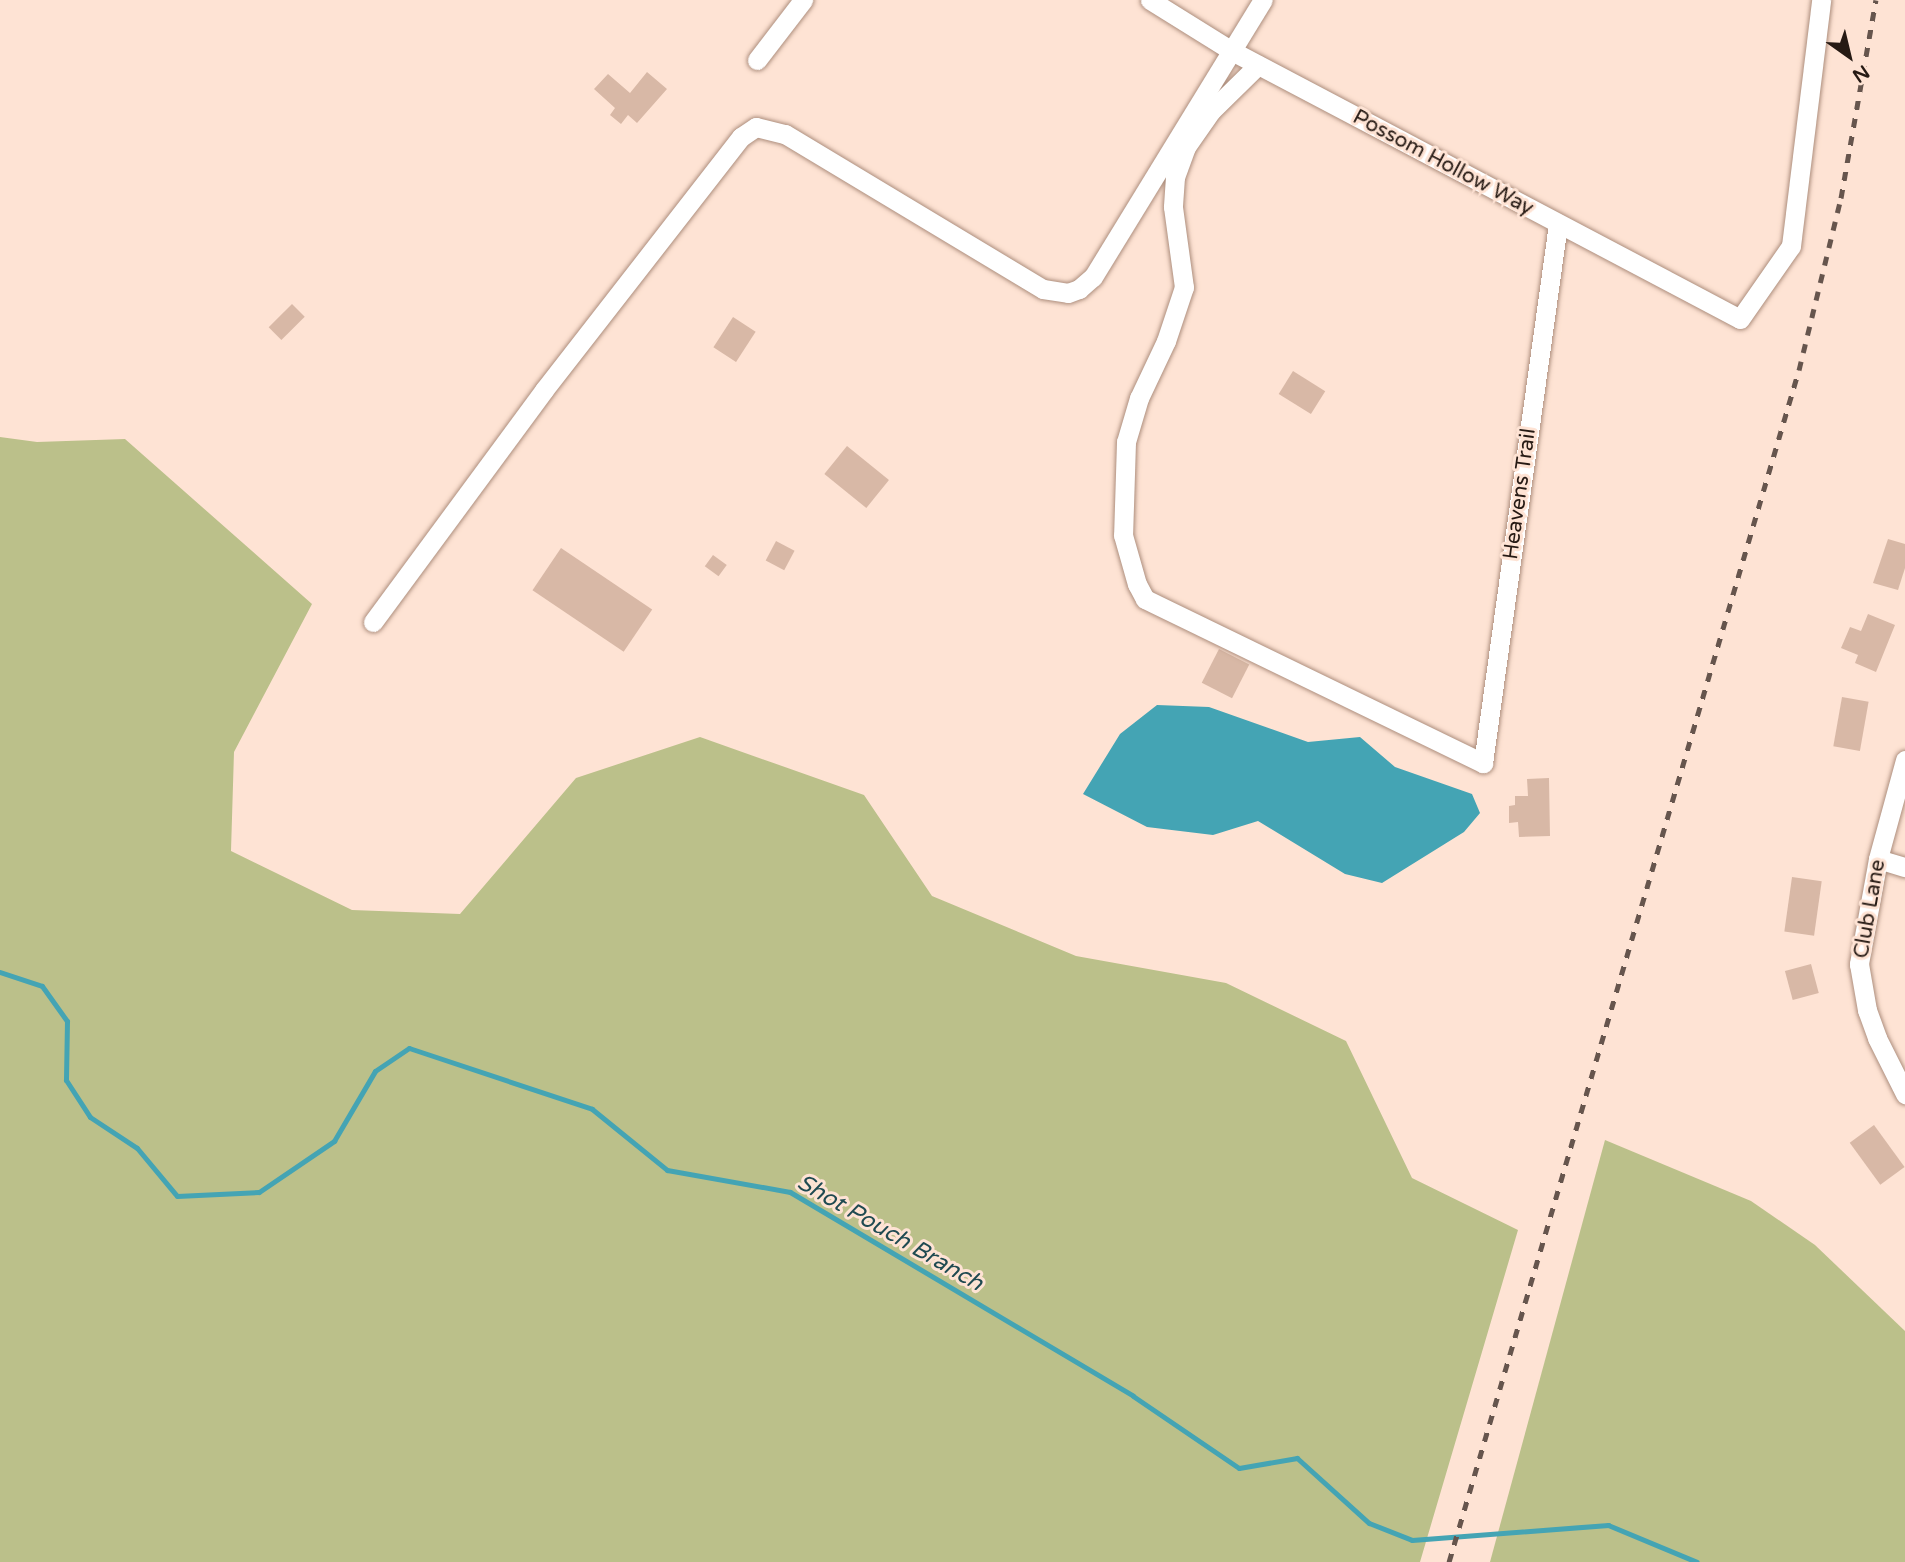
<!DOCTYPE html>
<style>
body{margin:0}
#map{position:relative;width:1905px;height:1562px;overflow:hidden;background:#fee3d4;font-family:"Varela Round",sans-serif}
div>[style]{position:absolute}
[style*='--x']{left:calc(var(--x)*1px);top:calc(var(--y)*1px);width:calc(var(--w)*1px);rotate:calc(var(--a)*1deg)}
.green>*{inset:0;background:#bbc08a}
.water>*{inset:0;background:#44a4b4}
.stream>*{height:5px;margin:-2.5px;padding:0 2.5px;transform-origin:2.5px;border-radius:2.5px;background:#44a4b4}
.building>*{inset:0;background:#d8b8a6;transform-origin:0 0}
.roads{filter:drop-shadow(0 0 2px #ad8e7d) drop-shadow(0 0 2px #ad8e7d)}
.minor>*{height:19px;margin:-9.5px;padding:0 9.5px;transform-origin:9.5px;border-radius:9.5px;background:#fff}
.rail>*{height:5px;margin-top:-2.5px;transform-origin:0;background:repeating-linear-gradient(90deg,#66554d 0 9px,transparent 0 18px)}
span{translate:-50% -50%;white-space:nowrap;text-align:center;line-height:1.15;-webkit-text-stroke:6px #fee3d4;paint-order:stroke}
.street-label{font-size:21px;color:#261a14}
.water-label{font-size:23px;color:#1f4a51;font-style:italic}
.north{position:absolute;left:1814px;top:21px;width:70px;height:70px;-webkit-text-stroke:5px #fee3d4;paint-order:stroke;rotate:146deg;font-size:19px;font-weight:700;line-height:28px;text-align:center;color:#261a14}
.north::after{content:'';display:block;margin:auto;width:24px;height:32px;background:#261a14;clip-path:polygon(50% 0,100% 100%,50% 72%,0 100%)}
</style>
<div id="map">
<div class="green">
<i style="clip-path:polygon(0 437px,37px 442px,125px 439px,312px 604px,234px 752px,231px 851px,352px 910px,460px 914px,576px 778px,700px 737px,864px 795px,932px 896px,1076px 956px,1226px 983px,1346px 1041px,1412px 1178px,1518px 1230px,1420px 1562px,0 1562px)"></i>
<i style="clip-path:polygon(1605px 1140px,1751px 1201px,1815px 1245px,1905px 1331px,1905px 1562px,1490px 1562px)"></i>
</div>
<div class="water">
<i style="clip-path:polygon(1157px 705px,1209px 707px,1308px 742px,1360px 737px,1395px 767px,1472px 794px,1480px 813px,1464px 832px,1382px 883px,1345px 874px,1258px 821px,1213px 835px,1147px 827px,1083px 794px,1120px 734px)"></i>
</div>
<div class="stream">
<i style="--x:0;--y:972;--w:44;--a:18.4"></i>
<i style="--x:42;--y:986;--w:43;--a:54.5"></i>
<i style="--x:67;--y:1021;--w:59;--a:91"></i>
<i style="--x:66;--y:1080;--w:44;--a:57"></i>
<i style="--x:90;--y:1117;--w:56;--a:33.4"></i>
<i style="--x:137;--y:1148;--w:62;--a:50.2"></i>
<i style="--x:177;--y:1196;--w:82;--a:-2.8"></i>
<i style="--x:259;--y:1192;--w:91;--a:-34.2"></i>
<i style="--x:334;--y:1141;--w:81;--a:-59.6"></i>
<i style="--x:375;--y:1071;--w:41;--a:-34.1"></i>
<i style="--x:409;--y:1048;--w:193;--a:18.4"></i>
<i style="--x:592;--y:1109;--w:97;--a:39.1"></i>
<i style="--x:667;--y:1170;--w:125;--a:10.1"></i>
<i style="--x:790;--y:1192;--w:399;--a:30.7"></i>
<i style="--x:1133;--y:1396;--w:128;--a:34.2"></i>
<i style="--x:1239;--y:1468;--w:59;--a:-9.8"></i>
<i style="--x:1297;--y:1458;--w:97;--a:42.1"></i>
<i style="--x:1369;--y:1523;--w:46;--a:21.6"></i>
<i style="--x:1412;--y:1540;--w:197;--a:-4.4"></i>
<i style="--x:1608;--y:1525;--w:96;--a:22.6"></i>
</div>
<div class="building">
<i style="clip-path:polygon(647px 72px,667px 89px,637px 123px,628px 115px,621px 124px,610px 115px,615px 108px,594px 89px,608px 74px,630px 93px)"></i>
<i style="left:292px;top:304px;width:18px;height:33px;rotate:45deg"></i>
<i style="left:733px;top:317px;width:27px;height:36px;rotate:33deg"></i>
<i style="left:1293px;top:371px;width:38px;height:27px;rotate:32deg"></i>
<i style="left:847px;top:446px;width:54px;height:36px;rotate:39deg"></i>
<i style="clip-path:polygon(1888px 539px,1905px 544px,1905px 568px,1898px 590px,1873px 583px)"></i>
<i style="left:776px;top:541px;width:21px;height:22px;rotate:28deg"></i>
<i style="left:561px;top:548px;width:110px;height:51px;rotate:34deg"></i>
<i style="left:713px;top:555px;width:17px;height:14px;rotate:36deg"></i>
<i style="clip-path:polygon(1868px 614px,1895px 625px,1876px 672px,1855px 663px,1858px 655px,1841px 648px,1850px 627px,1861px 631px)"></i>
<i style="left:1219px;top:649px;width:34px;height:38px;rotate:27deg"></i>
<i style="left:1842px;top:697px;width:27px;height:50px;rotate:10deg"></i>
<i style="clip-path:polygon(1549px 778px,1550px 836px,1519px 837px,1518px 822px,1509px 823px,1509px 806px,1515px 805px,1515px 796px,1528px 796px,1527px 779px)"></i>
<i style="left:1792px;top:877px;width:30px;height:55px;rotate:8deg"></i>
<i style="left:1811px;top:964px;width:30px;height:27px;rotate:75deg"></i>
<i style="left:1874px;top:1125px;width:52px;height:30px;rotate:54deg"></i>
</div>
<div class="roads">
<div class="minor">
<i style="--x:1150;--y:0;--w:97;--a:31.9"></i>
<i style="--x:1232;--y:51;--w:574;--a:27.81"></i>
<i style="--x:1740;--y:319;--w:89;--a:-55.1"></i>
<i style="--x:1791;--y:246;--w:248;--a:-83"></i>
<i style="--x:757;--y:60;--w:76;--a:-52.5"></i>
<i style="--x:1258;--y:65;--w:66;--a:135.6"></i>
<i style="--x:1211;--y:111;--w:44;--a:124.8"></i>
<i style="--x:1186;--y:147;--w:32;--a:110"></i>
<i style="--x:1175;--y:177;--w:30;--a:94"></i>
<i style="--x:1173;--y:207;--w:81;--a:82.2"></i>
<i style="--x:1184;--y:287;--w:57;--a:108.4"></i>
<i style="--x:1166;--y:341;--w:63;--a:115.3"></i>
<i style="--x:1139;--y:398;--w:46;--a:106.5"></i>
<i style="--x:1126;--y:442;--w:93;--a:91.8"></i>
<i style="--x:1123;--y:535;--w:51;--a:74.1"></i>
<i style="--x:1137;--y:584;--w:17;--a:62"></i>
<i style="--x:1145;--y:599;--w:376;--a:25.9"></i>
<i style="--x:1483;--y:763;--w:544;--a:-82.08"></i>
<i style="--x:373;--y:622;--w:288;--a:-53.6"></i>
<i style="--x:544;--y:390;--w:321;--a:-52.1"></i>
<i style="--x:741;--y:137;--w:18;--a:-34"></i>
<i style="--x:756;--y:127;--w:30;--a:14"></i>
<i style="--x:785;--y:134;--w:301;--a:31"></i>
<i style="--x:1043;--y:289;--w:25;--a:9"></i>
<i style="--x:1068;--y:293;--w:12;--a:-20"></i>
<i style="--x:1079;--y:289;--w:18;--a:-41"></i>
<i style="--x:1093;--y:277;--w:325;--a:-58.5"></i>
<i style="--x:1905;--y:760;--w:103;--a:105.3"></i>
<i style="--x:1878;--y:859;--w:107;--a:100.3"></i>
<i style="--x:1859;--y:964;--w:47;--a:80.1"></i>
<i style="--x:1867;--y:1010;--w:30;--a:70"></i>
<i style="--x:1877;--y:1038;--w:63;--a:63.4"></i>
<i style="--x:1878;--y:859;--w:28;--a:17"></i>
</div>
</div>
<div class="rail">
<i style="--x:1449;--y:1562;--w:1242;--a:-73.64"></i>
<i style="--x:1799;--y:370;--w:177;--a:-76.3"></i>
<i style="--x:1841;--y:198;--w:201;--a:-80"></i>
</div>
<div class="street-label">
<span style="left:1443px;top:163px;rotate:28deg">Possom Hollow Way</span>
<span style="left:1520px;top:494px;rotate:-82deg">Heavens Trail</span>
<span style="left:1870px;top:909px;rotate:-80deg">Club Lane</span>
</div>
<div class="water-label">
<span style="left:890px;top:1233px;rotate:30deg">Shot Pouch Branch</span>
</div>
<div class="north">N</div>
</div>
